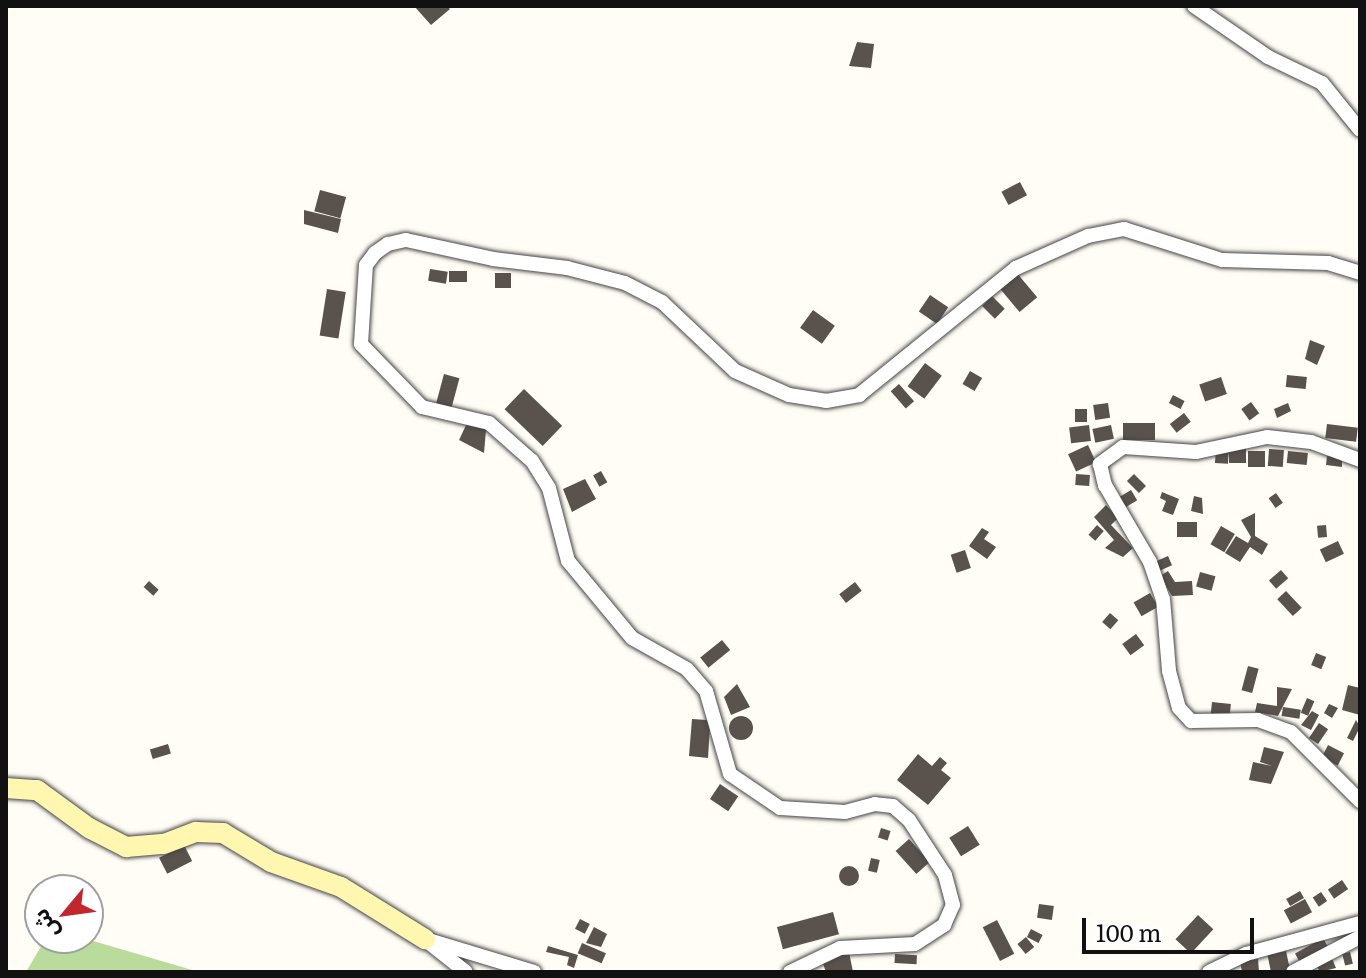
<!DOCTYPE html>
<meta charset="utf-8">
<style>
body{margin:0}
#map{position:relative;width:1366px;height:978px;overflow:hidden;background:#fffdf5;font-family:Literata,"Noto Sans Arabic",serif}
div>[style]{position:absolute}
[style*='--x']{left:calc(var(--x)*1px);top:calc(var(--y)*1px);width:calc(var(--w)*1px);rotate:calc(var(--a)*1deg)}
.forest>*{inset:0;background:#b9dc9c}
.building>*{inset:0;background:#5a524d;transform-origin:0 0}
.round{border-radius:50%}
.roads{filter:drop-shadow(0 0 2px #444) drop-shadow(0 0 2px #444)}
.street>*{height:14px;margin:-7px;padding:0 7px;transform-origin:7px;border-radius:7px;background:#fff}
.secondary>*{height:20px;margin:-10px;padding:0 10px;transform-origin:10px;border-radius:10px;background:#fff6b0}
span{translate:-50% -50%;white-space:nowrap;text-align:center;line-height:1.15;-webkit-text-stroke:8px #fff;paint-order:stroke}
.frame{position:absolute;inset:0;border:8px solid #111;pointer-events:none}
.north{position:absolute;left:24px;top:874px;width:80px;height:80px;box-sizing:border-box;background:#fff;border:2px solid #a0a0a0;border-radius:50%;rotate:241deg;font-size:22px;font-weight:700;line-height:32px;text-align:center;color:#111}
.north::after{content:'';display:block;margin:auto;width:28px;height:36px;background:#c4262e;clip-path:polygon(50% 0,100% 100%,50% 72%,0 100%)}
.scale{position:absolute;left:1082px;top:918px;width:172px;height:36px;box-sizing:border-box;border:4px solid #111;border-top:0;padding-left:10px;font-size:24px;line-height:28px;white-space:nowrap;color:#111;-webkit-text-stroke:6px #fff;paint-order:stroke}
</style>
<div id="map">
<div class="forest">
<i style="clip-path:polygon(46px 938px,83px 938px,199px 972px,26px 972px)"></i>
</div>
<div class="building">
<i style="clip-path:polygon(414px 6px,447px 6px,450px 9px,431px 25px)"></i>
<i style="clip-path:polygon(857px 42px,874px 44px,871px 68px,849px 66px)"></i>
<i style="left:1020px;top:182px;width:15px;height:21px;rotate:62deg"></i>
<i style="left:320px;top:190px;width:27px;height:22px;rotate:15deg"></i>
<i style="clip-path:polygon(304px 210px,341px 219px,338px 233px,304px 224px)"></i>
<i style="left:430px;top:269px;width:18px;height:12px;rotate:9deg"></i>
<i style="left:467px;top:271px;width:11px;height:18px;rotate:90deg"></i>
<i style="left:1016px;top:272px;width:33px;height:23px;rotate:50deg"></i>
<i style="left:495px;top:273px;width:16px;height:15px"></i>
<i style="left:327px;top:289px;width:19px;height:47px;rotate:9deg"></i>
<i style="left:930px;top:295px;width:22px;height:20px;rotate:34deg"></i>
<i style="left:992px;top:296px;width:18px;height:14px;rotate:45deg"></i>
<i style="left:813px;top:310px;width:27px;height:22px;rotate:36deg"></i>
<i style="clip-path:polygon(1310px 340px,1325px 346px,1317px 365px,1305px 359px)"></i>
<i style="left:925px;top:363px;width:21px;height:29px;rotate:37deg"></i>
<i style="left:970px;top:371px;width:14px;height:15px;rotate:30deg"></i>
<i style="left:444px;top:374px;width:16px;height:34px;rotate:15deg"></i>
<i style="left:1287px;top:375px;width:20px;height:12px;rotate:6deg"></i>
<i style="left:1221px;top:377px;width:18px;height:23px;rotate:71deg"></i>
<i style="left:899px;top:384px;width:23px;height:11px;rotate:49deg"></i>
<i style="left:524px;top:389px;width:53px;height:28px;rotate:44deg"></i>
<i style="left:1173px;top:395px;width:13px;height:9px;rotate:27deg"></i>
<i style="left:1251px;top:402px;width:14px;height:12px;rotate:54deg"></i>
<i style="left:1108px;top:403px;width:15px;height:15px;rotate:82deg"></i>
<i style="clip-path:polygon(1288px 403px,1291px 411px,1277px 418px,1274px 409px)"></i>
<i style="left:1075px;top:409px;width:12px;height:13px"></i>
<i style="left:1184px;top:413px;width:11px;height:18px;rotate:52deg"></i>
<i style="clip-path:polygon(468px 421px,486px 430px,484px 453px,459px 440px)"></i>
<i style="left:1155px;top:423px;width:17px;height:32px;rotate:90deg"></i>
<i style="left:1327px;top:424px;width:31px;height:14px;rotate:7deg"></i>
<i style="left:1089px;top:425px;width:16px;height:20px;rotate:83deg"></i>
<i style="left:1111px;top:425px;width:14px;height:19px;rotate:78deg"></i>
<i style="left:1088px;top:445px;width:19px;height:22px;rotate:65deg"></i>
<i style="left:1246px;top:445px;width:18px;height:17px;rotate:90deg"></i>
<i style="left:1216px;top:448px;width:13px;height:15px;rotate:4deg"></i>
<i style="left:1269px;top:449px;width:15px;height:17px;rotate:4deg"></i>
<i style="left:1265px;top:451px;width:16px;height:17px;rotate:90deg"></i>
<i style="left:1288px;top:451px;width:20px;height:12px;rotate:6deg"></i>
<i style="clip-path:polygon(1327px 456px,1342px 457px,1342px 467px,1326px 465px)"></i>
<i style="left:601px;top:471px;width:13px;height:9px;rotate:61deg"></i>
<i style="left:1076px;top:474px;width:14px;height:11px;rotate:4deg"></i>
<i style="left:1134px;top:474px;width:17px;height:10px;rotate:45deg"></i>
<i style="clip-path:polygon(585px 479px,596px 499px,572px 512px,563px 489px)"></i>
<i style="left:1131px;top:490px;width:12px;height:14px;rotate:59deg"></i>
<i style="clip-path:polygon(1162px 492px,1179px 499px,1173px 515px,1162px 511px,1166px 501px,1160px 498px)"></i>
<i style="left:1276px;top:493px;width:12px;height:9px;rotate:55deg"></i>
<i style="clip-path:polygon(1194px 496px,1202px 498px,1203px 514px,1191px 511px)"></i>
<i style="clip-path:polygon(1106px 505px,1118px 518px,1111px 525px,1133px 548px,1123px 557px,1105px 548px,1114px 540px,1094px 517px)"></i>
<i style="clip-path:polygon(1255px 513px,1255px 536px,1268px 544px,1262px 555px,1250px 547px,1240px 562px,1225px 553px,1236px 536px,1248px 543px,1251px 537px,1241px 520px)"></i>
<i style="left:1177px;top:522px;width:20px;height:15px"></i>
<i style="left:1097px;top:525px;width:9px;height:13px;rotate:41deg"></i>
<i style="left:1326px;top:525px;width:12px;height:9px;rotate:85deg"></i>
<i style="left:1221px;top:526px;width:16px;height:21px;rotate:30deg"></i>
<i style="clip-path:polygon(982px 528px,989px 532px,984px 539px,996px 547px,987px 559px,969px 546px)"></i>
<i style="left:1338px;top:541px;width:14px;height:20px;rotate:65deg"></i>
<i style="left:965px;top:550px;width:19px;height:15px;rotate:72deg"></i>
<i style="left:1168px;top:556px;width:10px;height:13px;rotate:66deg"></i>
<i style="left:1281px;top:570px;width:11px;height:16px;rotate:49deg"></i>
<i style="clip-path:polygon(1168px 571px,1175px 582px,1192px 581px,1193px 595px,1172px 596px,1160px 576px)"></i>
<i style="left:1200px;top:572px;width:16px;height:15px;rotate:15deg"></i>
<i style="left:149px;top:581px;width:13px;height:8px;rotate:42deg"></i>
<i style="left:855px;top:582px;width:11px;height:20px;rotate:52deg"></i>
<i style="left:1286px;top:591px;width:23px;height:12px;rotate:47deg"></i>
<i style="left:1150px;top:593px;width:16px;height:19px;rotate:60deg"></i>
<i style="left:1110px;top:613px;width:11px;height:12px;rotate:41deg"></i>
<i style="left:1136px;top:634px;width:14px;height:17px;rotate:54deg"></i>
<i style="left:722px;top:640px;width:13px;height:28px;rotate:51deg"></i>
<i style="left:1316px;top:653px;width:11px;height:13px;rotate:22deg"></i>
<i style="left:1248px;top:666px;width:11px;height:25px;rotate:15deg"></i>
<i style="clip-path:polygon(737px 684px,750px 707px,731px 715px,724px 697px)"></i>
<i style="clip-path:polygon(1348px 685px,1360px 688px,1360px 715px,1342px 710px)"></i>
<i style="clip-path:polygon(1277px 687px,1292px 689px,1278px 716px,1255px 712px,1257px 703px,1277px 706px)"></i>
<i style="left:1307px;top:698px;width:8px;height:16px;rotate:23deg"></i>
<i style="left:1212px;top:702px;width:19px;height:13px;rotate:6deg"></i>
<i style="clip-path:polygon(1329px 704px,1338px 708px,1332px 718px,1324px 713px)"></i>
<i style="left:1283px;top:707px;width:18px;height:9px;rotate:9deg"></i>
<i style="clip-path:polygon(1312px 711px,1319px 715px,1311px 730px,1301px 725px)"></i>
<i class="round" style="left:729px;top:716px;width:24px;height:24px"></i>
<i style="clip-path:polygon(692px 719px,707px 720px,710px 726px,708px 758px,689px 756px)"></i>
<i style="clip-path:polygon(1356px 720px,1360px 727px,1353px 741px,1347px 738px)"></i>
<i style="left:1319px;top:723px;width:11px;height:18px;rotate:34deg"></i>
<i style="left:168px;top:744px;width:10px;height:19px;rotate:73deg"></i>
<i style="left:1328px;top:745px;width:18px;height:14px;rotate:27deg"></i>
<i style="clip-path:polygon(1264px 747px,1284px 752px,1271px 784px,1249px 780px,1253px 762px,1272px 766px,1260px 762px)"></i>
<i style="clip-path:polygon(918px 754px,932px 766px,940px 757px,947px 763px,941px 770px,951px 778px,928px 805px,897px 780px)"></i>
<i style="left:720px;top:784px;width:22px;height:18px;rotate:34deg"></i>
<i style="left:968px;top:826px;width:22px;height:22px;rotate:58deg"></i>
<i style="left:881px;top:828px;width:10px;height:10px;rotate:17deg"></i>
<i style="left:909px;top:839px;width:31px;height:18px;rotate:48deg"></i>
<i style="left:184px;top:845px;width:18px;height:28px;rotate:63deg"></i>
<i style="left:871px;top:858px;width:9px;height:13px;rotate:13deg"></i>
<i class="round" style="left:839px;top:866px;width:20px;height:20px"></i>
<i style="left:1342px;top:880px;width:11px;height:17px;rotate:56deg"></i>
<i style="left:1300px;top:891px;width:8px;height:16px;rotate:60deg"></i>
<i style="left:1321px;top:892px;width:11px;height:10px;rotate:56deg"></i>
<i style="left:1305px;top:899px;width:15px;height:24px;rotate:62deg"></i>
<i style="left:1039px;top:904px;width:15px;height:14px;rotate:8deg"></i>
<i style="left:833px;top:912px;width:23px;height:58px;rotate:75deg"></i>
<i style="left:1198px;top:915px;width:21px;height:33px;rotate:43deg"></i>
<i style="left:580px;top:919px;width:11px;height:11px;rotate:27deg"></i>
<i style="left:997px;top:920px;width:38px;height:16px;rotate:63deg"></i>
<i style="clip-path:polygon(594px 927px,607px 934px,601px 947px,586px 943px)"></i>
<i style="left:1031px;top:929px;width:13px;height:9px;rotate:27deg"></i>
<i style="left:1026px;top:937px;width:13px;height:11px;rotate:51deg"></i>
<i style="left:1323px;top:938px;width:10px;height:32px;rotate:61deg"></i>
<i style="left:582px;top:943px;width:26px;height:11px;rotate:23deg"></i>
<i style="clip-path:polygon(548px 946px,578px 955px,574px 968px,567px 965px,569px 957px,546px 952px)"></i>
<i style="left:1286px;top:951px;width:19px;height:19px;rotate:78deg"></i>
<i style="clip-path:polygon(849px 952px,853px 972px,826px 972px,823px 964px)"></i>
<i style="left:1350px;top:952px;width:12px;height:8px;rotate:76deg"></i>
<i style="left:895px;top:954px;width:22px;height:9px;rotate:3deg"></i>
<i style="clip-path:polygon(1331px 956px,1336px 968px,1320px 972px,1315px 963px)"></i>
<i style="clip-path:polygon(1258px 959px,1259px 972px,1242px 972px,1240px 961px)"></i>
</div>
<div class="roads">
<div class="street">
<i style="--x:1194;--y:6;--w:90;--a:34.6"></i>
<i style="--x:1268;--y:57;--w:60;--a:25.7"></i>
<i style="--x:1322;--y:83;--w:60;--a:51"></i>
<i style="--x:1360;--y:460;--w:52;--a:-159.8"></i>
<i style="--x:1311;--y:442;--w:44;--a:-173.5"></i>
<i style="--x:1267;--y:437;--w:73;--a:168.1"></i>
<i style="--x:1196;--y:452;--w:73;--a:-176.1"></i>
<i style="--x:1123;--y:447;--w:29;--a:144"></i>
<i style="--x:1100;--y:464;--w:22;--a:77"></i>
<i style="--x:1105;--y:485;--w:89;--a:59.7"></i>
<i style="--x:1150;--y:562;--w:39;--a:71"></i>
<i style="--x:1163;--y:599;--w:72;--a:85.2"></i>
<i style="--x:1169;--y:671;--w:38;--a:75"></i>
<i style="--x:1179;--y:708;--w:18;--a:47"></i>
<i style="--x:1191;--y:721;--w:67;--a:-0.9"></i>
<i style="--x:1258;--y:720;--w:35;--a:20"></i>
<i style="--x:1291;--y:732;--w:98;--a:45"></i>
<i style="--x:425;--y:939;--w:114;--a:16.8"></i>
<i style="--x:428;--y:942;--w:48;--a:38.3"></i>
<i style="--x:790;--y:972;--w:55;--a:-25.6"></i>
<i style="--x:840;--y:948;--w:75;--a:-3.1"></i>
<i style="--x:915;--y:944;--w:35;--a:-33"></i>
<i style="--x:944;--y:925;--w:22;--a:-66"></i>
<i style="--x:953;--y:905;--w:31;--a:-105"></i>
<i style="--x:945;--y:875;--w:66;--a:-123.2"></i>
<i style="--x:909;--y:820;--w:21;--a:-139"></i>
<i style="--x:893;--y:806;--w:18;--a:-174"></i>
<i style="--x:875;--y:804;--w:31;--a:165"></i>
<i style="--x:845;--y:812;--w:65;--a:-176.5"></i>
<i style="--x:780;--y:808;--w:60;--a:-145.8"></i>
<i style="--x:730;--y:774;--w:86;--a:-106.1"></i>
<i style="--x:706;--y:691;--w:29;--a:-131"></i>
<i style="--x:687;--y:669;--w:63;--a:-150.6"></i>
<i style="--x:632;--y:638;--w:100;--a:-129.7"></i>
<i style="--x:568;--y:561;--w:75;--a:-104.6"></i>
<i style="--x:549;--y:488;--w:32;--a:-122"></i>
<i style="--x:532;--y:461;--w:57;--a:-138.5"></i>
<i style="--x:489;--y:423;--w:69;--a:-166.6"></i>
<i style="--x:422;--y:407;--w:88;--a:-134.1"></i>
<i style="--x:361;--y:344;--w:79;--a:-86.4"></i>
<i style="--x:366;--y:265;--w:15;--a:-53"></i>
<i style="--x:375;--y:253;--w:16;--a:-35"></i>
<i style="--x:388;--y:244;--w:18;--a:-13"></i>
<i style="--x:406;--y:240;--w:89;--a:12.3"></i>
<i style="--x:493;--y:259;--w:75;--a:6.9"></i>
<i style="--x:567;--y:268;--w:60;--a:14.5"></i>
<i style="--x:625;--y:283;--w:42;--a:27.2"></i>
<i style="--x:662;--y:302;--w:100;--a:43.4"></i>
<i style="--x:735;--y:371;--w:59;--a:24"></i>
<i style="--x:789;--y:395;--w:37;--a:9"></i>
<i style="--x:826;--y:401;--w:34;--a:-10"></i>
<i style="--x:859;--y:395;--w:202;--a:-39"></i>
<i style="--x:1016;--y:268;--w:79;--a:-24"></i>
<i style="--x:1088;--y:236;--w:37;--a:-11"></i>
<i style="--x:1124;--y:229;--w:103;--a:17.6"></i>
<i style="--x:1222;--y:260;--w:106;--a:1.6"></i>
<i style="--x:1328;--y:263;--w:34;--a:17"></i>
<i style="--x:1209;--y:972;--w:41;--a:-25.9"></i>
<i style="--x:1246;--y:954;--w:118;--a:-15.2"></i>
<i style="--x:1293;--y:972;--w:76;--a:-27.6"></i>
</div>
<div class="secondary">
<i style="--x:6;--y:788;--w:31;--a:4"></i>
<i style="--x:37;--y:790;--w:64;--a:36.2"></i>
<i style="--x:89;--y:828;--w:42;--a:27.2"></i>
<i style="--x:126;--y:847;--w:38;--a:-5"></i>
<i style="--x:164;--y:844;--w:34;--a:-21"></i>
<i style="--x:196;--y:832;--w:27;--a:2"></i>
<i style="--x:223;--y:833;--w:56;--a:31.1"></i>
<i style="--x:271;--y:862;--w:74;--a:19.7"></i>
<i style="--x:341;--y:887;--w:99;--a:31.8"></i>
</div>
</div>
<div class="frame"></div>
<div class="north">ش</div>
<div class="scale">100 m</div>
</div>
